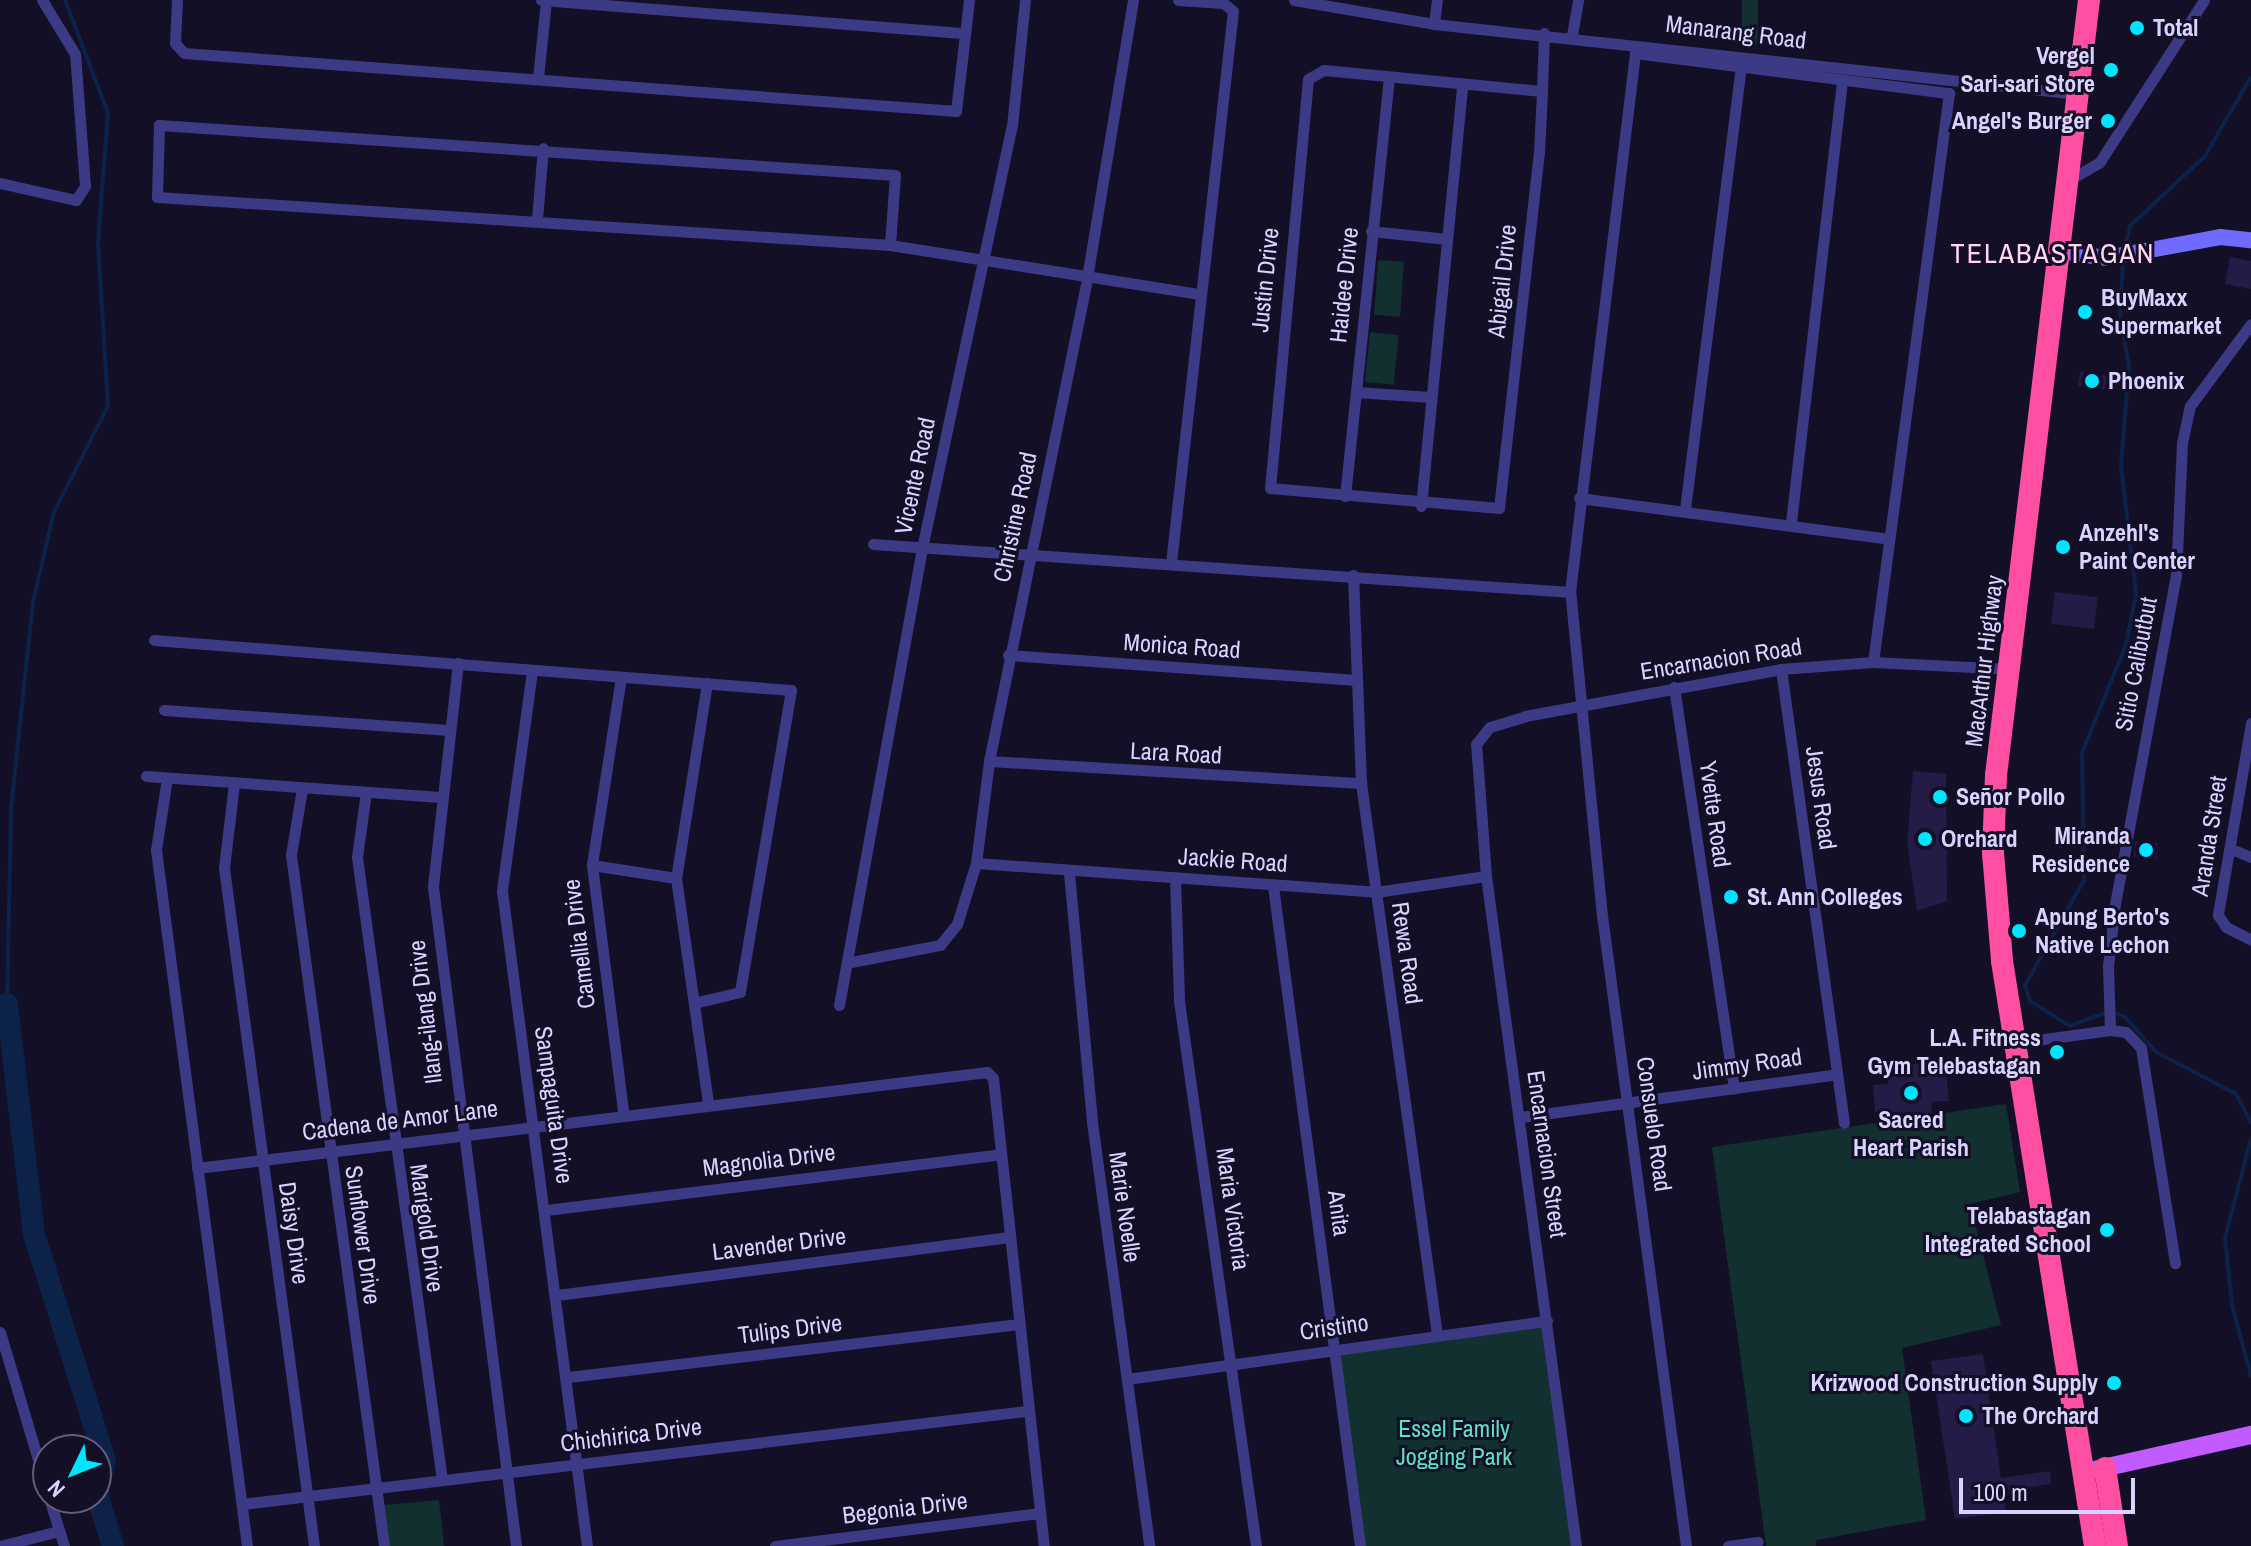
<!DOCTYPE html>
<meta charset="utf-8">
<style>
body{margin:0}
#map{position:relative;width:2251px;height:1546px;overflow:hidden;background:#130f26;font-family:"Archivo Narrow",sans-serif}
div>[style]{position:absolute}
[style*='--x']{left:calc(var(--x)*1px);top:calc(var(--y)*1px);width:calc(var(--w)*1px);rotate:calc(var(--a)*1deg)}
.green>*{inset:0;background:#12302f;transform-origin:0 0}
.stream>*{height:4px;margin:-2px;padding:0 2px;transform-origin:2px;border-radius:2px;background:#0c2248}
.river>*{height:22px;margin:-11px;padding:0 11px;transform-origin:11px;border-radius:11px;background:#0c2248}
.building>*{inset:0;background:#241b47;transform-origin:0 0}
.street>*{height:11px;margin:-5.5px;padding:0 5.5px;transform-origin:5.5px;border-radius:5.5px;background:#3d3a85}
.secondary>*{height:16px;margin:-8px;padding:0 8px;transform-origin:8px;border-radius:8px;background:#6f6bff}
.primary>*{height:18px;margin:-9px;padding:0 9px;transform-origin:9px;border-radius:9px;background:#c25bff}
.highway>*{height:22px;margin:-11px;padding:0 11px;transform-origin:11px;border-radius:11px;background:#ff4fa3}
.dots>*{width:22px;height:22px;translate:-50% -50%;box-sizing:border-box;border:4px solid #130f26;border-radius:50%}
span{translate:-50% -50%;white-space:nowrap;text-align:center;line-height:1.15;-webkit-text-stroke:6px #130f26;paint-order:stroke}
.poi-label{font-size:24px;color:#d9d4ff;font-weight:700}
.left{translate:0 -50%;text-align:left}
.right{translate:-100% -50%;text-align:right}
.street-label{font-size:24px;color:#d9d4ff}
.park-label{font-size:24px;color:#5fe0c0}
.quarter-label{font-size:28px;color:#ffd6f0;letter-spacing:2px}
.north{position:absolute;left:32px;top:1434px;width:80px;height:80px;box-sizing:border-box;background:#130f26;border:2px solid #625e7d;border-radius:50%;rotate:227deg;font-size:22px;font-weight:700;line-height:32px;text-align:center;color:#d9d4ff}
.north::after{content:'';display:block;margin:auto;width:28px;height:36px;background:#00e5ff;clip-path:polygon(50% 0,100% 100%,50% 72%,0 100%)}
.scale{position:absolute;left:1959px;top:1478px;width:176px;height:36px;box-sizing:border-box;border:4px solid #d9d4ff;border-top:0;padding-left:10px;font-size:24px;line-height:28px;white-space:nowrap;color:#d9d4ff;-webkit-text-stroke:6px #130f26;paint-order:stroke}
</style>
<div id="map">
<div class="green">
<i style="left:1742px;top:0;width:16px;height:45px"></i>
<i style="left:1378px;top:260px;width:26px;height:55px;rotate:4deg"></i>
<i style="left:1370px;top:332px;width:29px;height:50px;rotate:6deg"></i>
<i style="clip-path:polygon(2006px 1104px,2020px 1192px,1970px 1204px,2001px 1325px,1902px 1348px,1926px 1520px,1816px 1540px,1816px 1546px,1766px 1546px,1712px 1147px)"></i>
<i style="left:1545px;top:1327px;width:221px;height:209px;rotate:83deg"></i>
<i style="clip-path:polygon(439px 1500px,444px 1546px,389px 1546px,384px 1505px)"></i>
</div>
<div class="stream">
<i style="--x:2125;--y:248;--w:23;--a:-77"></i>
<i style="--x:2130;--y:226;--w:103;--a:-43"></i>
<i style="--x:2205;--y:156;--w:91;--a:-59.8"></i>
<i style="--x:2123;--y:261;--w:55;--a:93.1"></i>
<i style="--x:2120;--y:316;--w:51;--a:79.8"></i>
<i style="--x:2129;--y:366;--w:100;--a:94.6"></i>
<i style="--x:2121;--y:466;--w:129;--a:83.3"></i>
<i style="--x:2136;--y:594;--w:52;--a:101.1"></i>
<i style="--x:2126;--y:645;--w:117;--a:112.2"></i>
<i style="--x:2082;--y:753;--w:127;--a:89.1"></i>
<i style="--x:2084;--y:880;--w:120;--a:119.3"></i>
<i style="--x:2025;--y:985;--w:17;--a:73"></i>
<i style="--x:2030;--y:1001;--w:47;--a:32"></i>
<i style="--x:2070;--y:1026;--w:43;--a:-20.6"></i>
<i style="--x:2110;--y:1011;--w:16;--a:22"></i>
<i style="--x:2125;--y:1017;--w:47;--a:48.5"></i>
<i style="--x:2156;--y:1052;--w:90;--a:27.7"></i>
<i style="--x:2236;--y:1094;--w:32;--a:62"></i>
<i style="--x:7;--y:1004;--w:196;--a:-88.8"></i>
<i style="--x:11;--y:808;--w:207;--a:-83.9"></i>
<i style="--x:33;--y:602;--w:92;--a:-76.9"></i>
<i style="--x:54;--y:512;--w:119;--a:-63"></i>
<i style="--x:108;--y:406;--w:164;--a:-93.5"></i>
<i style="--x:98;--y:242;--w:129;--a:-85.6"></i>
<i style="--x:108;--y:113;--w:121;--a:-110.8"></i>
<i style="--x:2251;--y:1138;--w:103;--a:104.6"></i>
<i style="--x:2225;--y:1238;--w:67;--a:84"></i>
<i style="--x:2232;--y:1305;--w:73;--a:75"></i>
</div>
<div class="river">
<i style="--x:7;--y:1004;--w:232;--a:83.3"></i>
<i style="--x:34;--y:1234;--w:237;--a:72.6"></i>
<i style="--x:105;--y:1460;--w:36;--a:103"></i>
<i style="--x:97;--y:1495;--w:53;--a:72.6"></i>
</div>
<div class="building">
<i style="clip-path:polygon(2230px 257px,2251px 261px,2251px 289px,2225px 284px)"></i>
<i style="left:2080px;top:372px;width:27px;height:14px;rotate:8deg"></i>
<i style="left:2055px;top:592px;width:43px;height:32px;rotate:7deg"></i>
<i style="clip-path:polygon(1913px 771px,1946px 774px,1947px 901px,1917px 911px,1907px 843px)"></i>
<i style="left:2135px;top:841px;width:23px;height:16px;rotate:5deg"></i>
<i style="clip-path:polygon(1923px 1063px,1923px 1073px,1946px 1071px,1949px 1101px,1931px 1102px,1932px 1113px,1875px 1112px,1873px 1085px,1888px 1084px,1887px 1071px,1898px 1071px,1897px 1065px)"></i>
<i style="clip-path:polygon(1983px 1354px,2001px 1478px,2050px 1471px,2051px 1484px,2003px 1491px,2006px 1512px,1955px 1519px,1931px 1361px)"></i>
</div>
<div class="street">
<i style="--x:177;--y:0;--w:43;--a:92.7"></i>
<i style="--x:175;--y:43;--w:13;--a:48"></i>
<i style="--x:184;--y:53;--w:774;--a:4.3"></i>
<i style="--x:956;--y:111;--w:112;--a:-83.3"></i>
<i style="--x:541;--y:0;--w:425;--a:4.5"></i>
<i style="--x:1294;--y:0;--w:142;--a:9.7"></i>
<i style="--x:1434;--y:24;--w:648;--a:6.2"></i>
<i style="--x:1434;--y:24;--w:24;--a:-83"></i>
<i style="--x:1572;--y:35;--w:36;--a:-80"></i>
<i style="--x:538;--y:78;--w:78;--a:-84.1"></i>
<i style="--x:1542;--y:91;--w:219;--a:-174.5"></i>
<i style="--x:1324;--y:70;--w:18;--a:151"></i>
<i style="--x:1308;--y:79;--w:411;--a:95.3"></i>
<i style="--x:1270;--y:488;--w:230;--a:5"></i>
<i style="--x:1499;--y:508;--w:357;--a:-83.6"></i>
<i style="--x:1539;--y:153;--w:62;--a:-87.2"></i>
<i style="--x:1542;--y:91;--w:58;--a:-88"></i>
<i style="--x:2069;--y:180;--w:34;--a:-30"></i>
<i style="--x:2099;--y:163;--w:194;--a:-57.2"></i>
<i style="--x:0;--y:183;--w:78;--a:12.6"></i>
<i style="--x:76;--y:200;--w:17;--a:-57"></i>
<i style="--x:85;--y:186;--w:132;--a:-94.3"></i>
<i style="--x:75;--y:54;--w:63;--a:-121.4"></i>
<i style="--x:537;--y:219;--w:71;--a:-85.2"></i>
<i style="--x:1371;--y:231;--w:76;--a:6"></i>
<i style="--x:890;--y:245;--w:70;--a:-85.9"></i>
<i style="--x:895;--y:175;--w:738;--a:-176.11"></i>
<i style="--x:159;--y:125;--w:72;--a:91.6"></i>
<i style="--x:157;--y:197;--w:735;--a:3.75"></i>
<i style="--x:890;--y:245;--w:312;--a:9"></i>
<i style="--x:1356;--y:392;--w:75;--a:3.8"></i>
<i style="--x:1345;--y:496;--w:419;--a:-84"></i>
<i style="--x:1579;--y:498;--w:313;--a:7.5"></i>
<i style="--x:1421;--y:506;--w:420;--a:-84.4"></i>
<i style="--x:1685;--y:509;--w:448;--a:-82.8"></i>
<i style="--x:1791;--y:522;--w:445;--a:-83.4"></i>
<i style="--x:873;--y:544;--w:699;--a:3.94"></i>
<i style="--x:1171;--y:563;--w:555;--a:-83.59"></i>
<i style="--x:1233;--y:11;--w:13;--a:-141"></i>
<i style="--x:1223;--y:3;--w:45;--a:-176.2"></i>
<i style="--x:1353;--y:575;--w:208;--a:87.8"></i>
<i style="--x:1361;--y:783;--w:557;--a:82.16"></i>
<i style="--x:154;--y:640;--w:639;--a:4.49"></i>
<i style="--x:791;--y:690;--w:306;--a:99.6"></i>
<i style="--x:740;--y:992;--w:47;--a:166.6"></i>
<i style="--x:1008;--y:655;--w:346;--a:4.1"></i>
<i style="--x:458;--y:663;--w:225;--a:96.4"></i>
<i style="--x:433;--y:887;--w:664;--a:82.82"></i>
<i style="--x:1781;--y:669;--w:458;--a:82.1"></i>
<i style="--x:532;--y:671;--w:222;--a:97.8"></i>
<i style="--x:502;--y:891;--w:660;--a:82.61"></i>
<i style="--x:621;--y:677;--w:190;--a:98.8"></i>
<i style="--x:592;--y:865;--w:249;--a:82.8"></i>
<i style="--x:707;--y:683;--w:197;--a:99"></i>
<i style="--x:676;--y:878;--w:228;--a:81.9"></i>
<i style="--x:1674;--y:687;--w:406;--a:81.5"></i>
<i style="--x:164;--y:710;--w:286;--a:4"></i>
<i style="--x:2251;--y:723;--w:195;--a:99.8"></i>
<i style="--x:2218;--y:915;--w:14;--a:56"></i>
<i style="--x:2226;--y:927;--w:28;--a:27"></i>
<i style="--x:989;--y:761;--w:373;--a:3.4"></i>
<i style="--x:146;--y:776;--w:295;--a:4.1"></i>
<i style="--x:167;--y:778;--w:73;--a:98.7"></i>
<i style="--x:156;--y:850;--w:702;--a:82.55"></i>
<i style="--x:234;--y:784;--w:85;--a:96.8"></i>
<i style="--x:224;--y:868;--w:684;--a:82.44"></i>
<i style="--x:302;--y:789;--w:67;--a:99.5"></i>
<i style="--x:291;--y:855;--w:697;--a:82.33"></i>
<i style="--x:366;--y:792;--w:66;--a:97.9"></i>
<i style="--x:357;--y:857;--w:629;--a:82.23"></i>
<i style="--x:2231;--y:849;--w:22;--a:22"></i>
<i style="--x:976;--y:863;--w:401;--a:4.1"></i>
<i style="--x:1376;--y:892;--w:111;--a:-8.3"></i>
<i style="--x:592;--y:865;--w:85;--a:8.8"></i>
<i style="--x:1069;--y:873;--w:250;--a:84.7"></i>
<i style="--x:1092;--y:1122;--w:428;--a:82.3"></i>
<i style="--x:1175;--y:878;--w:123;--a:88.1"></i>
<i style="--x:1179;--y:1001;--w:550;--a:81.96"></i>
<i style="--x:1273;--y:886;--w:666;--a:82.49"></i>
<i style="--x:851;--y:962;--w:91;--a:-10.8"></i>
<i style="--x:940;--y:945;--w:27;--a:-51"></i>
<i style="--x:957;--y:924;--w:64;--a:-72.7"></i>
<i style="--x:976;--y:863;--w:103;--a:-82.7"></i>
<i style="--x:989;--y:761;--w:493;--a:-78.5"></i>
<i style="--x:1087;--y:278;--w:282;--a:-80.6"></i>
<i style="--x:839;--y:1005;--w:464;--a:-79.7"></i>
<i style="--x:922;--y:548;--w:431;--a:-78"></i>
<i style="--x:1012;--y:126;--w:127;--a:-84.1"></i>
<i style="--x:2110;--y:1030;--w:64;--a:-91.8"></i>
<i style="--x:2108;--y:966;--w:62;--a:-83.6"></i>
<i style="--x:2115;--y:904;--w:334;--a:-79.5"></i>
<i style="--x:2176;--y:576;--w:133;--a:-87.4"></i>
<i style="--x:2182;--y:443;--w:38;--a:-78"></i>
<i style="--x:2190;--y:406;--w:102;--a:-53.4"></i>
<i style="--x:2015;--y:1043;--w:96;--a:-7.8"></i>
<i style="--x:2110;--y:1030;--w:16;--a:7"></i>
<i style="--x:2126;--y:1032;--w:22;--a:47"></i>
<i style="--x:2141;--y:1048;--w:218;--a:81"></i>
<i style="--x:1521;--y:1117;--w:319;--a:-7.7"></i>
<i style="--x:197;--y:1168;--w:796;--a:-6.93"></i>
<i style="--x:987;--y:1072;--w:8;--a:45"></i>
<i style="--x:993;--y:1078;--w:471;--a:83.8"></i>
<i style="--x:546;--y:1210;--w:454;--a:-7"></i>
<i style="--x:557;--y:1295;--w:454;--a:-7.3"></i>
<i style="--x:0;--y:1332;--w:168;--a:73.4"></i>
<i style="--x:568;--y:1377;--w:452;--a:-6.7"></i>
<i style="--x:1127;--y:1379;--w:424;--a:-7.9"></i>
<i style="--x:49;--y:1498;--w:50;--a:72.6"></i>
<i style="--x:242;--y:1504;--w:789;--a:-6.77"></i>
<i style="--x:0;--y:1546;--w:61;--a:-14.3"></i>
<i style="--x:775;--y:1546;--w:267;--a:-7.1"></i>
<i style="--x:1576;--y:1546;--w:676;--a:-97.65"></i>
<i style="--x:1486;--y:876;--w:132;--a:-94.3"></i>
<i style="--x:1476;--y:744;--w:22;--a:-51"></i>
<i style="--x:1490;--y:727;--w:37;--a:-17"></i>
<i style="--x:1525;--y:716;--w:260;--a:-10.4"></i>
<i style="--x:1781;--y:669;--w:92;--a:-4.4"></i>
<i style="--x:1873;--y:662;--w:136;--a:2.9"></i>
<i style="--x:1686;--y:1546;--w:636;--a:-97.59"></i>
<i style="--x:1602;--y:916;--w:326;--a:-95.6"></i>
<i style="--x:1570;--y:592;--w:543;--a:-83.12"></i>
<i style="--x:1635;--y:53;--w:317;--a:7.3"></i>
<i style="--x:1949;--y:93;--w:574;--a:97.61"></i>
<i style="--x:1728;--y:1546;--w:30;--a:-8"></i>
</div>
<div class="secondary">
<i style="--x:2060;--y:251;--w:47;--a:8.7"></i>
<i style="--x:2106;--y:258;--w:116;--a:-10.4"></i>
<i style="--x:2220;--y:237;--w:31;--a:6"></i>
</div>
<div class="primary">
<i style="--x:2094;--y:1470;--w:161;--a:-12.6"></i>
</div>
<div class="highway">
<i style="--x:2089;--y:0;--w:781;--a:96.84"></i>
<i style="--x:1996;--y:775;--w:78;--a:92.2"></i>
<i style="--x:1993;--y:853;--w:108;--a:85.2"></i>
<i style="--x:2002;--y:961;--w:592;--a:80.97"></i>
<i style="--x:2105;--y:1468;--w:79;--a:81.3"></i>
</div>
<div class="dots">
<i style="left:2137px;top:28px;background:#00e5ff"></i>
<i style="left:2111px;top:70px;background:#00e5ff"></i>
<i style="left:2108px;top:121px;background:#00e5ff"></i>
<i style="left:2085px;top:312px;background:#00e5ff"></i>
<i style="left:2092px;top:381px;background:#00e5ff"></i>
<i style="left:2063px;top:547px;background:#00e5ff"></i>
<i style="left:1940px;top:797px;background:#00e5ff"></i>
<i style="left:1925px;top:839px;background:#00e5ff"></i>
<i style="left:2146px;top:850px;background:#00e5ff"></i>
<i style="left:1731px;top:897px;background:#00e5ff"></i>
<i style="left:2019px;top:931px;background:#00e5ff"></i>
<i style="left:2057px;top:1052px;background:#00e5ff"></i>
<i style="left:1911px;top:1093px;background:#00e5ff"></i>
<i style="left:2107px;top:1230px;background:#00e5ff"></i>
<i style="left:2114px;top:1383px;background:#00e5ff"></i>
<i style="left:1966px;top:1416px;background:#00e5ff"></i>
</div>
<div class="poi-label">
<span class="left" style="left:2153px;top:28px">Total</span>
<span class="right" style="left:2095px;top:70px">Vergel<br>Sari-sari Store</span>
<span class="right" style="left:2092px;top:121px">Angel's Burger</span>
<span class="left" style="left:2101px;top:312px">BuyMaxx<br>Supermarket</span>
<span class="left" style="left:2108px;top:381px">Phoenix</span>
<span class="left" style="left:2079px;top:547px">Anzehl's<br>Paint Center</span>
<span class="left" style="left:1956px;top:797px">Señor Pollo</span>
<span class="right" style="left:2130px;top:850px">Miranda<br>Residence</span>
<span class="left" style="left:1941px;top:839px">Orchard</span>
<span class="left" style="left:1747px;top:897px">St. Ann Colleges</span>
<span class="left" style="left:2035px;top:931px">Apung Berto's<br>Native Lechon</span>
<span class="right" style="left:2041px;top:1052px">L.A. Fitness<br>Gym Telebastagan</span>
<span style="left:1911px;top:1134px">Sacred<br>Heart Parish</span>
<span class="right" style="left:2091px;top:1230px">Telabastagan<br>Integrated School</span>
<span class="right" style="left:2098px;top:1383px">Krizwood Construction Supply</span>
<span class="left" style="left:1982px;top:1416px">The Orchard</span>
</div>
<div class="street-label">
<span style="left:1736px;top:32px;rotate:7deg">Manarang Road</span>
<span style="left:1265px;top:280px;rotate:-84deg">Justin Drive</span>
<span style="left:1502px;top:281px;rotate:-84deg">Abigail Drive</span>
<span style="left:1344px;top:285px;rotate:-84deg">Haidee Drive</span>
<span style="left:915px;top:476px;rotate:-78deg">Vicente Road</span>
<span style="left:1015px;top:517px;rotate:-78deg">Christine Road</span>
<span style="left:1182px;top:646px;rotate:4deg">Monica Road</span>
<span style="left:1721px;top:659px;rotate:-9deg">Encarnacion Road</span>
<span style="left:1984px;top:661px;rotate:-83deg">MacArthur Highway</span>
<span style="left:2136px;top:664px;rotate:-79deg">Sitio Calibutbut</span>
<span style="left:1176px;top:753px;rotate:3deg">Lara Road</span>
<span style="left:1821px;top:798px;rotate:82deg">Jesus Road</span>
<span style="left:1715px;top:814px;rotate:82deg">Yvette Road</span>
<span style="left:2209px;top:836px;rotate:-81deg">Aranda Street</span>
<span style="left:1233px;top:860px;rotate:4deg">Jackie Road</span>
<span style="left:579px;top:944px;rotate:-97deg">Camellia Drive</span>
<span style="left:1407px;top:953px;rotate:82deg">Rewa Road</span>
<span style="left:425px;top:1012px;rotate:-97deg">Ilang-ilang Drive</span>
<span style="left:1747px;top:1064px;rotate:-8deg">Jimmy Road</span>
<span style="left:554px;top:1105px;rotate:82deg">Sampaguita Drive</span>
<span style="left:400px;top:1120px;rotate:-7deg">Cadena de Amor Lane</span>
<span style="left:1654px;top:1124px;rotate:82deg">Consuelo Road</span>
<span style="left:1547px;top:1154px;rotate:82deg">Encarnacion Street</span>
<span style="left:769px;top:1160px;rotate:-7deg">Magnolia Drive</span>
<span style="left:1125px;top:1207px;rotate:82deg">Marie Noelle</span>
<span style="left:1233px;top:1209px;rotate:82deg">Maria Victoria</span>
<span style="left:1339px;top:1213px;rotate:82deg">Anita</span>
<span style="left:427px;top:1228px;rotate:82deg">Marigold Drive</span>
<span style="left:294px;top:1233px;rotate:82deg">Daisy Drive</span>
<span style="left:363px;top:1235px;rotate:82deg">Sunflower Drive</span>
<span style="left:779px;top:1244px;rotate:-7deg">Lavender Drive</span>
<span style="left:1334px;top:1327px;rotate:-8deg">Cristino</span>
<span style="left:790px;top:1329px;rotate:-7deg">Tulips Drive</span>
<span style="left:631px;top:1435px;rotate:-7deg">Chichirica Drive</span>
<span style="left:905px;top:1508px;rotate:-7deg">Begonia Drive</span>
</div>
<div class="park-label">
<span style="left:1454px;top:1443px">Essel Family<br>Jogging Park</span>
</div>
<div class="quarter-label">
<span style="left:2053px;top:253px">TELABASTAGAN</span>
</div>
<div class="north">N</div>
<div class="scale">100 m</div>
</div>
